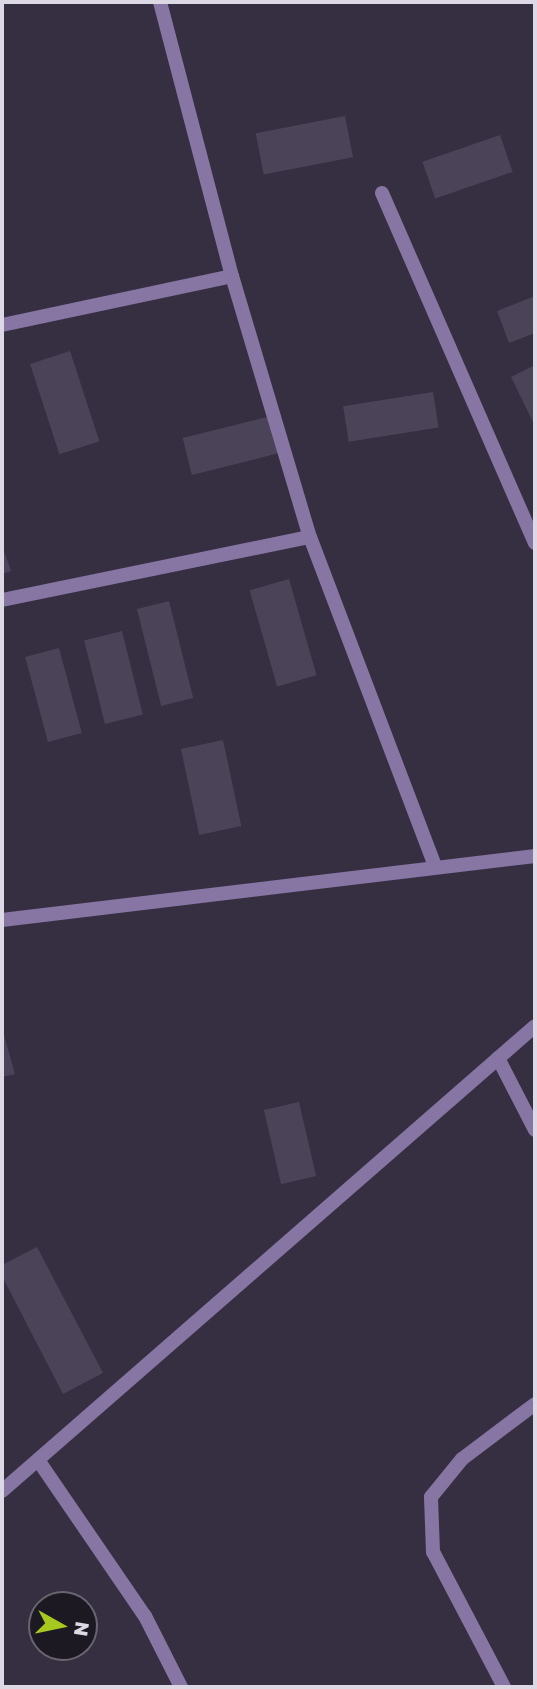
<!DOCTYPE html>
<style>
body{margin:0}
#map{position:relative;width:537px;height:1689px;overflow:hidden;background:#362f42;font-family:"Golos Text",sans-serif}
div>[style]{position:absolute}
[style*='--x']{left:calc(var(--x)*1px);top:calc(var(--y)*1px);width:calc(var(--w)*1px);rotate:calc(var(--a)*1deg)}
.building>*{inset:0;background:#4b4458;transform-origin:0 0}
.minor>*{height:14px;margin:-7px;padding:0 7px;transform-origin:7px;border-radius:7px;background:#8776a4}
span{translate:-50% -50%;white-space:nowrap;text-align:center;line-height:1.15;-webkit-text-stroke:6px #1c1922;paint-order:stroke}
.frame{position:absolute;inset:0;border:4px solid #dcd8e4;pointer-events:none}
.north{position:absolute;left:28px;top:1591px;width:70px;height:70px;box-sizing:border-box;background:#1c1922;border:2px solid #696570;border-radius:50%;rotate:99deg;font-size:19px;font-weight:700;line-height:28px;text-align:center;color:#dcd8e4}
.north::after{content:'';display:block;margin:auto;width:24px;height:32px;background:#a7c81f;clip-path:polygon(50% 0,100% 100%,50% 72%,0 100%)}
</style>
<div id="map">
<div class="building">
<i style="left:345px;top:116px;width:42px;height:91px;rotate:79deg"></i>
<i style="left:500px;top:135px;width:39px;height:82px;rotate:71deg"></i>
<i style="clip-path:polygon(535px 296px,535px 333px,509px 343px,497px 311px)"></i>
<i style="left:70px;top:351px;width:95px;height:42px;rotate:72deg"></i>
<i style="clip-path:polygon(535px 365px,535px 426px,511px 377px)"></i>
<i style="left:433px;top:392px;width:36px;height:91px;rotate:81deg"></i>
<i style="left:271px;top:416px;width:38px;height:91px;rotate:76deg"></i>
<i style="clip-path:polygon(2px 545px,11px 571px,2px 574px)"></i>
<i style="left:289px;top:579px;width:100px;height:41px;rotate:74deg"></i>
<i style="left:169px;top:601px;width:100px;height:33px;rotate:76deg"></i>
<i style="left:122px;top:631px;width:86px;height:39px;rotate:76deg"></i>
<i style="left:59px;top:648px;width:88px;height:35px;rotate:75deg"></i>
<i style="left:223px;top:740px;width:88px;height:43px;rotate:78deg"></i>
<i style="clip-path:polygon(2px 1028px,15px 1074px,2px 1077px)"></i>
<i style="left:299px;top:1102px;width:76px;height:36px;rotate:77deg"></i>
<i style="clip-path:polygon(37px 1247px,103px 1373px,63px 1394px,2px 1276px,2px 1265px)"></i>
</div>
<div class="minor">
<i style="--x:160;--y:2;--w:283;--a:75.3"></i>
<i style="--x:232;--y:276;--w:272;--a:73.4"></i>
<i style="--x:310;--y:537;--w:352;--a:69.2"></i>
<i style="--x:382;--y:193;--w:382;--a:66.4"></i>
<i style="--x:2;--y:325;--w:235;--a:-12"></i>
<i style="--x:2;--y:600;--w:314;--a:-11.6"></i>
<i style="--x:2;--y:920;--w:537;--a:-6.85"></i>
<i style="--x:498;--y:1058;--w:81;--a:62.8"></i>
<i style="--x:38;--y:1460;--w:189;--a:55.6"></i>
<i style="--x:145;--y:1616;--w:80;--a:63.1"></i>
<i style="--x:2;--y:1491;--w:707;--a:-41.1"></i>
<i style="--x:504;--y:1687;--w:153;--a:-117.7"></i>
<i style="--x:433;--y:1552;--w:55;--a:-92.1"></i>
<i style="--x:431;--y:1497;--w:49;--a:-50.8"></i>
<i style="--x:462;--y:1459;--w:91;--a:-37"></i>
</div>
<div class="frame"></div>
<div class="north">N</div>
</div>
